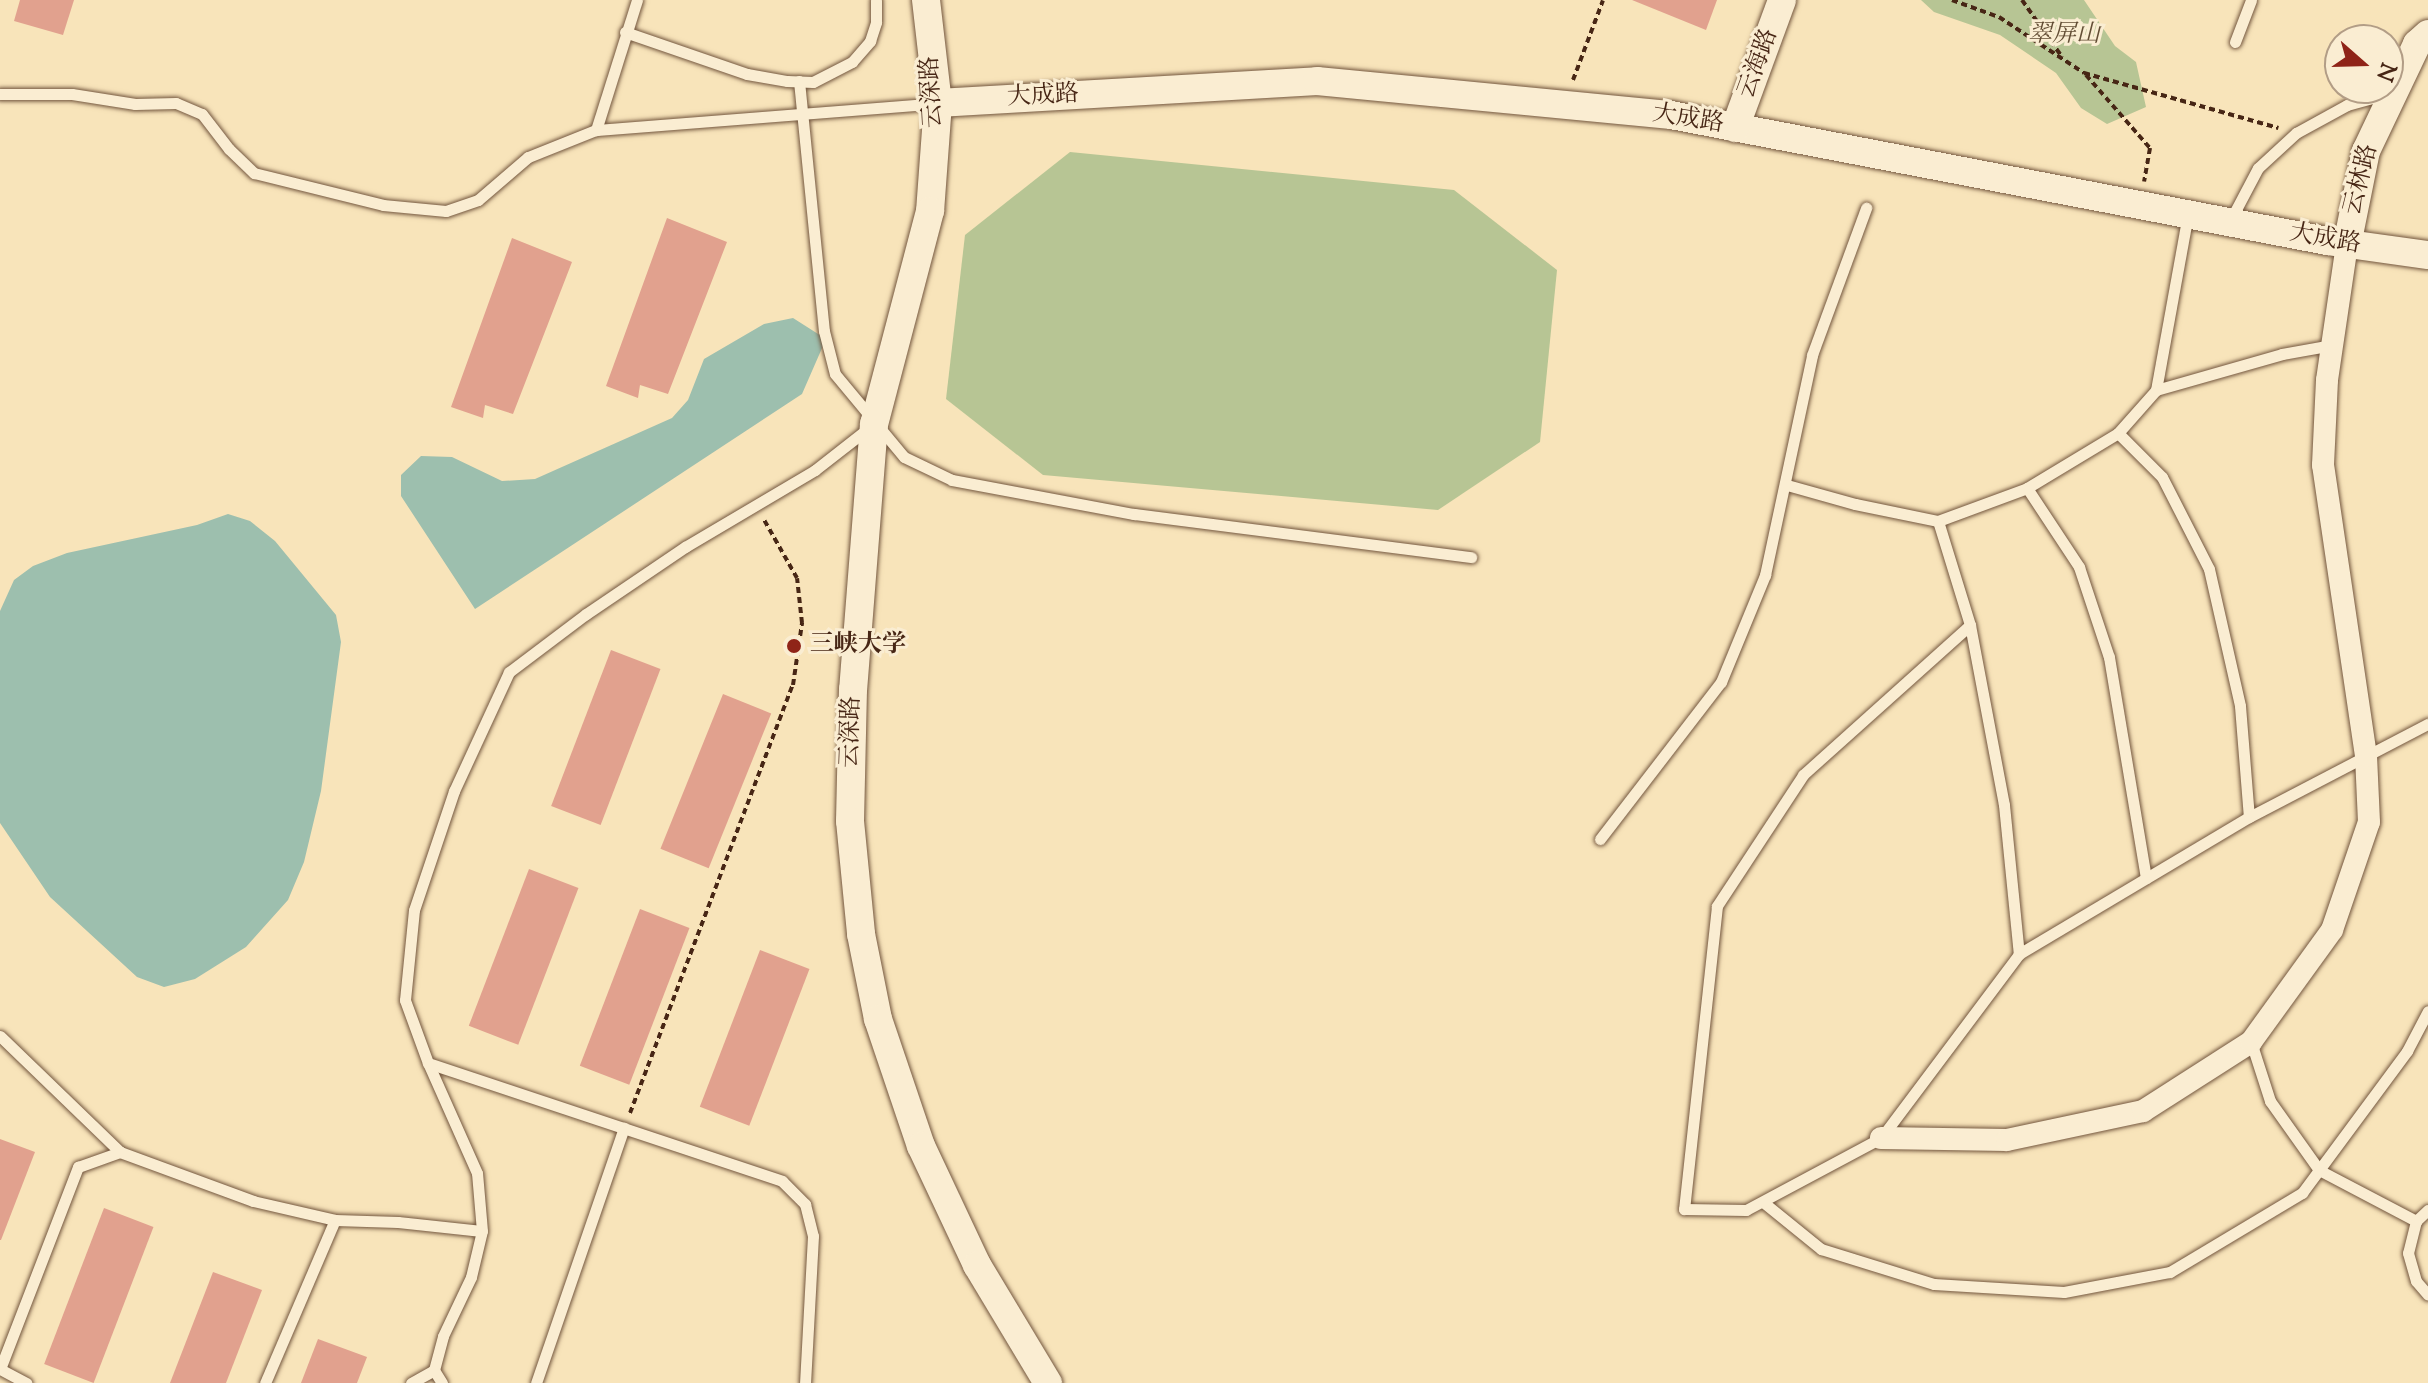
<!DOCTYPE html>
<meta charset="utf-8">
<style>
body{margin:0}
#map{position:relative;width:2428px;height:1383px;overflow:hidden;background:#f8e4ba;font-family:"Sorts Mill Goudy","Noto Serif SC",serif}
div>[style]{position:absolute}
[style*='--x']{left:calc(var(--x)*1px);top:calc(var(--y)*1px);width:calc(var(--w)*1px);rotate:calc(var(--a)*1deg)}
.green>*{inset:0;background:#b7c594}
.water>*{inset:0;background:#9dbfae}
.building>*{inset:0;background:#e1a18e;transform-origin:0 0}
.path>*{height:4px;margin-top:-2px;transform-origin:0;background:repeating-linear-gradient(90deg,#472615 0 6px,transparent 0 10px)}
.roads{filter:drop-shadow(0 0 2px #73563e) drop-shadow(0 0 2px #73563e)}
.service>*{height:11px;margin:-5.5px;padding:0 5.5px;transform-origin:5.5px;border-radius:5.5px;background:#faedd2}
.minor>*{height:22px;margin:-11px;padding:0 11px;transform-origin:11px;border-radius:11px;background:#faedd2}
.tertiary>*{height:28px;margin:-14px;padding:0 14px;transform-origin:14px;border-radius:14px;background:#faedd2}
.dots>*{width:22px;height:22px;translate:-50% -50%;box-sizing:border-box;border:4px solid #faedd2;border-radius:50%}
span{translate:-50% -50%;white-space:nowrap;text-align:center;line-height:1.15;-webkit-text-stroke:6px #faedd2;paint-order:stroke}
.park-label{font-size:24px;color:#634e35;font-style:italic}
.street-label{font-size:24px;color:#472615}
.poi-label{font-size:24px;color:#472615;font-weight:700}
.left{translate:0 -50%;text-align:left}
.north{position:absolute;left:2324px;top:24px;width:80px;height:80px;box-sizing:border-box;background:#faedd2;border:2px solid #b29d86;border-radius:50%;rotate:110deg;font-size:22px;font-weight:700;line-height:32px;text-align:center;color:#472615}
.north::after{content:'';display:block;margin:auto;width:28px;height:36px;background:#8f2418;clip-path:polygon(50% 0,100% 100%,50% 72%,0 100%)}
</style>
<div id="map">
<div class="green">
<i style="clip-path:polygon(1921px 0,2084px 0,2115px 46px,2136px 62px,2146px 107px,2107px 124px,2081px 108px,2056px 73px,2000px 35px,1934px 12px)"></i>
<i style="clip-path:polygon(1070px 152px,1454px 190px,1557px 270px,1540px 442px,1438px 510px,1043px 475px,946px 399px,965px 235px)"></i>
</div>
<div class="water">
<i style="clip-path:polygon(793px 318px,826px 339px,802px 394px,475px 609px,401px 496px,401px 475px,421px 456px,452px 457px,502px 481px,535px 479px,672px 418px,688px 400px,704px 359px,764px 324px)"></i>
<i style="clip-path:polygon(228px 514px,250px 521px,275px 541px,336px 615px,341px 642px,321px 791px,304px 862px,288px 900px,246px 947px,195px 979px,164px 987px,137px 977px,50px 897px,0 823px,0 611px,14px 580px,33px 566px,67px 553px,197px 525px)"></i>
</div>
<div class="building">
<i style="clip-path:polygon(20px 0,74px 0,63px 35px,14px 21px)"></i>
<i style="clip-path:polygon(1632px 0,1717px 0,1706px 30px)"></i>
<i style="clip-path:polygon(667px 218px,727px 242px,668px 394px,640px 385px,638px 398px,606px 386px)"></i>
<i style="clip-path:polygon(512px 238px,572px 262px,513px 414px,485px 405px,483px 418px,451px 407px)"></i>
<i style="left:611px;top:650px;width:53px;height:167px;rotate:21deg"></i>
<i style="left:723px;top:694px;width:52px;height:167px;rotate:22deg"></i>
<i style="left:529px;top:869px;width:53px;height:168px;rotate:21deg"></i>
<i style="left:640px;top:909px;width:53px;height:168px;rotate:21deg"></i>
<i style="left:760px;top:950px;width:53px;height:168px;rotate:21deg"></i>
<i style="clip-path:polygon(0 1139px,35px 1152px,1px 1240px,0 1240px)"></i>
<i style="left:104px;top:1208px;width:53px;height:167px;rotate:21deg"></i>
<i style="clip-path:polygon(213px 1272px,262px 1290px,226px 1383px,170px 1383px)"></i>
<i style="clip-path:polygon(318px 1339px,367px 1357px,357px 1383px,301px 1383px)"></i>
</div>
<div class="path">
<i style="--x:1952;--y:0;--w:50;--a:19.9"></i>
<i style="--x:1999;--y:17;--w:102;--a:33.4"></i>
<i style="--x:2084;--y:73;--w:202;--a:15.8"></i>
<i style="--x:2022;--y:0;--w:70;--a:54.9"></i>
<i style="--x:2086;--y:75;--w:97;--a:48.8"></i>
<i style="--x:2150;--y:148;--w:34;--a:100"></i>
<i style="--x:1573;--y:80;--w:85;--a:-69.4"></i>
<i style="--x:630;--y:1113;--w:458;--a:-69.2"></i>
<i style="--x:793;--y:685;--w:63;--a:-81.7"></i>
<i style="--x:802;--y:623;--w:45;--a:-96.3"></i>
<i style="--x:797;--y:578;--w:69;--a:-119.5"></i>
</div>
<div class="roads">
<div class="service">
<i style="--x:625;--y:32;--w:129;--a:19"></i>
<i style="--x:747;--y:74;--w:41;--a:9.9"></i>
<i style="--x:787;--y:81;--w:26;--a:2"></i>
<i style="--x:813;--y:82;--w:44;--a:-27.1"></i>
<i style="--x:852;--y:62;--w:28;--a:-49"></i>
<i style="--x:870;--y:41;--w:20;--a:-72"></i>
<i style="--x:876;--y:22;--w:22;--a:-90"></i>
<i style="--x:2235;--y:42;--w:45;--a:-69.1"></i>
<i style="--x:799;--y:81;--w:251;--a:84.3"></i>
<i style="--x:824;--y:331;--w:44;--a:75.7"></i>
<i style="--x:835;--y:374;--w:108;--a:50.3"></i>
<i style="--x:904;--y:457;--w:53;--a:25.6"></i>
<i style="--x:952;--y:480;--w:185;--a:10.6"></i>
<i style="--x:1134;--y:514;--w:340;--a:7.3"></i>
<i style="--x:0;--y:94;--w:72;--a:0"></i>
<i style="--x:72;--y:94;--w:64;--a:9"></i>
<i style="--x:135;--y:104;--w:41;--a:-1.4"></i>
<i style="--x:176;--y:103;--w:28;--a:23"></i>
<i style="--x:202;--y:114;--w:44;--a:52.4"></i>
<i style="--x:229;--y:149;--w:35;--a:44"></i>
<i style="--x:254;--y:173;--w:133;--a:13.9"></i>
<i style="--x:383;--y:205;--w:63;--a:5.4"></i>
<i style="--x:446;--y:211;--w:34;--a:-19"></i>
<i style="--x:478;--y:200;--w:66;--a:-40.7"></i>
<i style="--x:528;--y:157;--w:73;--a:-21.7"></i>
<i style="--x:596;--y:130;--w:343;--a:-4.5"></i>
<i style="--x:596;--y:130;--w:136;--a:-72.5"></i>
<i style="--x:2230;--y:221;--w:60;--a:-62.2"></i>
<i style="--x:2258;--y:168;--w:52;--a:-42.6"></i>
<i style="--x:2296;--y:133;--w:58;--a:-28.8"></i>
<i style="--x:2347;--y:105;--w:45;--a:-15.6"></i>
<i style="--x:2156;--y:390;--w:179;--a:-79.7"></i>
<i style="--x:2118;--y:433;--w:62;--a:45"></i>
<i style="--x:2162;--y:477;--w:103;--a:62.9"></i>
<i style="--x:2209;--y:569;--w:140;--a:77.2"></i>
<i style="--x:2240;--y:706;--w:111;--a:85.4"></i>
<i style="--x:1787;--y:485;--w:71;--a:15.6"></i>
<i style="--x:1855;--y:504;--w:85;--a:11.6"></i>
<i style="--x:1938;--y:521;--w:95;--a:-20.3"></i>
<i style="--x:2027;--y:488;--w:106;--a:-31.1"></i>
<i style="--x:2118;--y:433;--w:57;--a:-48.5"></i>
<i style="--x:2156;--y:390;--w:131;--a:-15.9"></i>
<i style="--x:2282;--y:354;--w:51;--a:-10.2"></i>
<i style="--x:2027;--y:488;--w:95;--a:56.6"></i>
<i style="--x:2079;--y:567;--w:95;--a:71.6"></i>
<i style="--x:2109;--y:657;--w:224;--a:80.5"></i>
<i style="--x:1938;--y:521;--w:109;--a:72.9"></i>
<i style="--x:1970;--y:625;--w:183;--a:79.3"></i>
<i style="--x:2004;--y:805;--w:150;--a:84.3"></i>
<i style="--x:1970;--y:625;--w:224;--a:138.1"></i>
<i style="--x:1803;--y:775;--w:157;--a:123.3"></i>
<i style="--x:1717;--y:906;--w:305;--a:96.2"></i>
<i style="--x:1684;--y:1209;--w:62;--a:0.9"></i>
<i style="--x:1746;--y:1210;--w:153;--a:-28.1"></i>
<i style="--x:1881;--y:1138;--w:230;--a:-53.1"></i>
<i style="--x:2019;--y:954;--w:268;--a:-30.8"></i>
<i style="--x:2249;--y:817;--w:202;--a:-27.5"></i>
<i style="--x:1600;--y:839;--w:198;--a:-52.4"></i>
<i style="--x:1721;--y:682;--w:116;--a:-67.6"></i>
<i style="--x:1765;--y:575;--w:225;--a:-77.9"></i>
<i style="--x:1812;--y:355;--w:157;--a:-69.8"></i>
<i style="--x:0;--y:1036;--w:167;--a:44"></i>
<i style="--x:120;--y:1152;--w:142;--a:20.2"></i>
<i style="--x:253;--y:1201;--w:84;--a:13"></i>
<i style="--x:335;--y:1220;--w:63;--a:1.8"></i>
<i style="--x:398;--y:1222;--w:84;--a:6.1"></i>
<i style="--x:2251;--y:1042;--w:62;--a:72.1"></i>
<i style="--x:2270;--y:1101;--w:85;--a:54.6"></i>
<i style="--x:2319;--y:1170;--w:110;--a:27.7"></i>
<i style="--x:2416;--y:1221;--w:16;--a:-43"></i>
<i style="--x:428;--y:1063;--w:373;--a:18.4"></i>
<i style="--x:782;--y:1181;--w:33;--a:45"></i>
<i style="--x:805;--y:1204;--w:33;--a:76"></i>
<i style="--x:813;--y:1236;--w:147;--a:93.1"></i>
<i style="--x:1763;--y:1202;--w:75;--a:39"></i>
<i style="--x:1821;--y:1249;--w:118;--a:17.2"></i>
<i style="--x:1934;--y:1284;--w:130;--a:3.5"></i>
<i style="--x:2064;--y:1292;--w:108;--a:-10.7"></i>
<i style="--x:2170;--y:1272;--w:154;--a:-30.9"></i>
<i style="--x:2302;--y:1193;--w:177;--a:-53.5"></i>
<i style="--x:2407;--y:1051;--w:45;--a:-62.3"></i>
<i style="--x:2416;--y:1221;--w:33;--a:104"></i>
<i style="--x:2408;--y:1253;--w:29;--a:74"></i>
<i style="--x:2416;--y:1281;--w:18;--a:49"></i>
<i style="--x:0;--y:1369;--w:217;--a:-68.9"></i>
<i style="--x:78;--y:1167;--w:45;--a:-19.7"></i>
<i style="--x:0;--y:1369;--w:30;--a:28"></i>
<i style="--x:265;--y:1383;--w:177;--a:-66.8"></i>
<i style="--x:411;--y:1383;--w:26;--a:-29"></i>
<i style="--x:442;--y:1383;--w:15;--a:-122"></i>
<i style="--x:434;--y:1370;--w:35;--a:-75"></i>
<i style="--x:443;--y:1336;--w:65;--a:-64.6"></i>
<i style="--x:471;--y:1277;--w:47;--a:-76.6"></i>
<i style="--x:482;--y:1231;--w:58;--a:-94.9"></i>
<i style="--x:477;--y:1173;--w:120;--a:-114"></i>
<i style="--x:428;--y:1063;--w:67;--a:-110.1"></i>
<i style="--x:405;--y:1000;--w:90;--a:-84.3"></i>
<i style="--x:414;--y:910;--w:126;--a:-71.4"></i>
<i style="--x:454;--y:791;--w:131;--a:-65.2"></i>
<i style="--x:509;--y:672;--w:96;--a:-37"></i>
<i style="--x:586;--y:614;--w:120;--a:-34.1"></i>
<i style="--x:685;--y:547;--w:151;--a:-30.6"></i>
<i style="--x:815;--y:470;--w:70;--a:-38"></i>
<i style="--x:536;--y:1383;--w:270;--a:-71"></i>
</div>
<div class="minor">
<i style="--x:1881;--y:1138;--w:126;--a:0.9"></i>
<i style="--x:2007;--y:1140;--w:139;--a:-12"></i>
<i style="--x:2143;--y:1111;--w:128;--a:-32.6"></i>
<i style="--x:2251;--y:1042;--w:138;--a:-54.1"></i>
<i style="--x:2332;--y:930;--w:114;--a:-71.1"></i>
<i style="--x:2369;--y:822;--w:66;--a:-92.6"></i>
<i style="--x:2366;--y:756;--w:294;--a:-98.4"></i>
<i style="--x:2323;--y:465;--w:85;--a:-87.3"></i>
<i style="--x:2327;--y:380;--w:136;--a:-81.6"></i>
</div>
<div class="tertiary">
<i style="--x:926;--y:0;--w:104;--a:83.4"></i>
<i style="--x:938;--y:103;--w:108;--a:94.2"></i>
<i style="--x:930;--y:211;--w:220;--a:104.7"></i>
<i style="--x:874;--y:424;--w:266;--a:94.5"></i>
<i style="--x:853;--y:689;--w:132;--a:91.3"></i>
<i style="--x:850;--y:821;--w:114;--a:84.4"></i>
<i style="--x:861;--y:934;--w:87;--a:78.7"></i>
<i style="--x:878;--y:1019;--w:134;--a:71.3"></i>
<i style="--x:921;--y:1146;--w:132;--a:64.8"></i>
<i style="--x:977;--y:1265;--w:138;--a:59"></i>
<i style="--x:938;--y:103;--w:380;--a:-3.3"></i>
<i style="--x:1317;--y:81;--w:356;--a:5.5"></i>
<i style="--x:1671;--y:115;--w:668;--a:10.87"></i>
<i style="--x:2327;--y:241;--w:102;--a:7.9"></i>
<i style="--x:1735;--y:128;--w:136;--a:-69.8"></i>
<i style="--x:2347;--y:245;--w:96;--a:-78.6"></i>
<i style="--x:2366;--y:151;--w:119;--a:-64.5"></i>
<i style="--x:2417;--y:44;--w:15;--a:-42"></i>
</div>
</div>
<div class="dots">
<i style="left:794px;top:646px;background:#8f2418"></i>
</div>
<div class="park-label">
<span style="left:2064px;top:36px">翠屏山</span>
</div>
<div class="street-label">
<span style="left:1759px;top:64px;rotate:-70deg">云海路</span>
<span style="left:933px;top:92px;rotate:-93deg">云深路</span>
<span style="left:1043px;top:97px;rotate:-3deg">大成路</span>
<span style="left:1688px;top:120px;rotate:9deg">大成路</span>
<span style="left:2362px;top:180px;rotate:-76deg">云林路</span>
<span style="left:2325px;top:240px;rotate:10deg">大成路</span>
<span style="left:852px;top:732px;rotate:-88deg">云深路</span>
</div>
<div class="poi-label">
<span class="left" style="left:810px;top:646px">三峡大学</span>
</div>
<div class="north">N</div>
</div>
